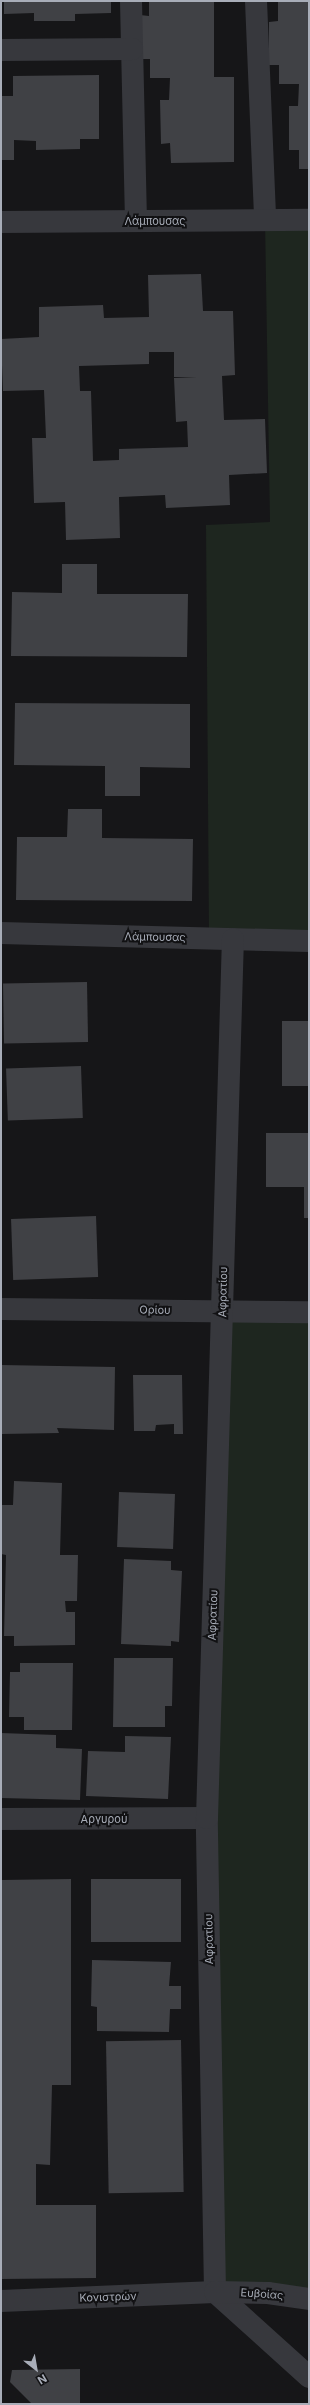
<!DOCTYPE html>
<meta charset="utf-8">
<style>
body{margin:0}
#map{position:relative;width:310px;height:2405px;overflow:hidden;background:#161618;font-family:Inter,sans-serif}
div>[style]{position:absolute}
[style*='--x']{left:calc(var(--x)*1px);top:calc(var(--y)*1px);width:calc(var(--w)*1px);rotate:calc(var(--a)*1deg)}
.green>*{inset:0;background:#1e261f}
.building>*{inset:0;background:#404145;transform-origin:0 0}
.pedestrian>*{height:22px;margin:-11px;padding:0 11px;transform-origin:11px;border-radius:11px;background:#37383d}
.minor>*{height:22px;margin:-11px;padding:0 11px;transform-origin:11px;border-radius:11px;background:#37383d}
span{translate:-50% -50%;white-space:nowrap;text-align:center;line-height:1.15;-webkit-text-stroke:4px #111113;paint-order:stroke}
.street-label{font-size:11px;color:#a8adb8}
.frame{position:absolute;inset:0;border:2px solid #a8adb8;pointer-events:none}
.north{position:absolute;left:16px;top:2349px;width:40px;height:40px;-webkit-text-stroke:3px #111113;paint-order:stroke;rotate:149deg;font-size:11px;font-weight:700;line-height:16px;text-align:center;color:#a8adb8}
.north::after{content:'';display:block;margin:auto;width:14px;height:18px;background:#a8adb8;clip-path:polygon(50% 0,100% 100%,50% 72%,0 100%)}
</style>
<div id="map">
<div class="green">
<i style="clip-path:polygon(265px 220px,309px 220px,309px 940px,209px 938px,206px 525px,270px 522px)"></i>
<i style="clip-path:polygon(309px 1310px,309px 2299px,215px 2292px,207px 1818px,223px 1311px)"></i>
</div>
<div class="building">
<i style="clip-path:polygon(4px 1px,111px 1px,111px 13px,75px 14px,75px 21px,34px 21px,34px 13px,4px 14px)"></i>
<i style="clip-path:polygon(149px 1px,214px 1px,214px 77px,234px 77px,234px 162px,171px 163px,170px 143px,161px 144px,160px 100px,169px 100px,170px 78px,150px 78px,150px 59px,140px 59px,140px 15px,149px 16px)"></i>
<i style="clip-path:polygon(278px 1px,309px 1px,309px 169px,299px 169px,299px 150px,289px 150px,289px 106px,298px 106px,299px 84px,279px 84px,279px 65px,269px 65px,269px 22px,278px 21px)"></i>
<i style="clip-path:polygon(99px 75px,99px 139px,80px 139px,80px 149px,36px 150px,36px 141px,14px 140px,14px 160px,1px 160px,1px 96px,13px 96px,13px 76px)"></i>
<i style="clip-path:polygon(evenodd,201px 274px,203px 311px,233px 311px,235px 375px,222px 376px,224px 420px,265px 419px,267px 473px,229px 475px,230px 505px,166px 508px,165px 495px,119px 497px,120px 538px,66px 540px,65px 502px,34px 503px,32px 438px,46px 438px,44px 390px,3px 391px,1px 339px,39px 337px,39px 307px,103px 305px,104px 318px,149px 317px,148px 275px,201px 274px,149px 352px,174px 352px,174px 377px,197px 377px,174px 378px,176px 422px,187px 421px,188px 447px,119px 449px,119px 460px,93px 461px,91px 391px,80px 391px,79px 366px,149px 364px,149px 352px)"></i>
<i style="clip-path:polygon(62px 564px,97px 564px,97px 594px,188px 594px,187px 657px,11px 656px,12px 592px,62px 593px)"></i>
<i style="clip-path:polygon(15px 703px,190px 704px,190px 768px,140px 767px,140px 796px,105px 796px,105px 766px,14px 765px)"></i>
<i style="clip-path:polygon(68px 809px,102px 809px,102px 838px,193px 839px,192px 901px,16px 900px,17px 837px,67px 837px)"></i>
<i style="left:87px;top:982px;width:60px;height:84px;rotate:89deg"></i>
<i style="left:309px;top:1021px;width:65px;height:27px;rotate:90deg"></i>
<i style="left:81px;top:1066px;width:52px;height:75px;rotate:88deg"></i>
<i style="clip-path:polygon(266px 1133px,309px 1133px,309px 1218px,304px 1218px,304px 1187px,266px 1187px)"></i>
<i style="left:96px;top:1216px;width:61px;height:85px;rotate:88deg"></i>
<i style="clip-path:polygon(1px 1365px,115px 1367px,114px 1430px,57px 1428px,59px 1433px,1px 1434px)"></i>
<i style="clip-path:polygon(133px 1375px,182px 1375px,183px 1434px,174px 1434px,174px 1424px,156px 1425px,155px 1431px,134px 1431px)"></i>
<i style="clip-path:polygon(14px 1481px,62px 1483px,60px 1555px,78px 1555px,77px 1601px,65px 1601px,66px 1612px,75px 1612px,75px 1645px,14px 1646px,14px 1636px,4px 1636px,6px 1555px,1px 1554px,1px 1505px,13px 1505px)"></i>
<i style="left:119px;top:1492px;width:56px;height:55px;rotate:2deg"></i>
<i style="clip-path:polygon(124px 1559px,171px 1561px,171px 1570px,182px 1571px,179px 1642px,171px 1641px,171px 1646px,121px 1644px)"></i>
<i style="clip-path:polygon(114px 1658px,173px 1658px,172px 1706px,165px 1706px,165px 1727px,113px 1727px)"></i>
<i style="clip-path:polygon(20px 1663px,73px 1663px,72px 1730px,24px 1730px,24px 1717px,9px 1717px,10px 1672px,20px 1672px)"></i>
<i style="clip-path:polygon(1px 1733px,56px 1735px,56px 1748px,82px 1749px,80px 1800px,1px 1798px)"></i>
<i style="clip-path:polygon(125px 1736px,171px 1737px,168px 1799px,86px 1796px,88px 1751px,125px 1752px)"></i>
<i style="clip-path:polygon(71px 1879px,71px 2085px,52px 2085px,50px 2165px,36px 2164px,36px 2205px,96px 2205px,96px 2278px,1px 2279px,1px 1880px)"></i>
<i style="left:91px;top:1879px;width:90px;height:63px"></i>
<i style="clip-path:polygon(92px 1960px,171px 1962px,169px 1986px,181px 1986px,181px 2009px,170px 2009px,169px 2032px,97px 2031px,97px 2007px,91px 2006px)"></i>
<i style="left:181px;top:2040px;width:152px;height:75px;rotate:89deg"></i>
<i style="clip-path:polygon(80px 2369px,80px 2404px,32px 2404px,10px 2382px,12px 2370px)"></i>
</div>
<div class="pedestrian">
<i style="--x:131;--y:1;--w:220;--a:88.7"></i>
<i style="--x:256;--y:1;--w:219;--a:87.6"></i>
<i style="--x:1;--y:50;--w:131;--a:-0.4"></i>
</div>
<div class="minor">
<i style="--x:1;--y:222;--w:308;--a:-0.4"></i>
<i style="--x:1;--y:933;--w:308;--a:1.5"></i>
<i style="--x:1;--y:1309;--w:308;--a:0.6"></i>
<i style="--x:1;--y:1819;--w:206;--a:-0.3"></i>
<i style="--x:215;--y:2292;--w:474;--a:-91"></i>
<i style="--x:207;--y:1818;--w:879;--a:-88.31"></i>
<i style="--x:215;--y:2292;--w:127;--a:42.1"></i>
<i style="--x:1;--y:2301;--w:214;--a:-2.4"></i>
<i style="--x:215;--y:2292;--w:53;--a:1.1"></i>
<i style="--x:268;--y:2293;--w:41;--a:8.3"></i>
</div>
<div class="street-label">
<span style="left:155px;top:221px">Λάμπουσας</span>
<span style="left:155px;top:937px;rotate:1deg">Λάμπουσας</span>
<span style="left:223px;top:1292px;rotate:-89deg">Αφρατίου</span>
<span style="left:155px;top:1310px;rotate:1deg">Ορίου</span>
<span style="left:213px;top:1615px;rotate:-88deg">Αφρατίου</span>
<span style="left:104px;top:1819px">Αργυρού</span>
<span style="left:209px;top:1939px;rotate:-91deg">Αφρατίου</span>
<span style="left:262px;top:2294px;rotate:4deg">Ευβοίας</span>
<span style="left:108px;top:2297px;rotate:-2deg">Κονιστρών</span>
</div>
<div class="frame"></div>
<div class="north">N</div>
</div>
